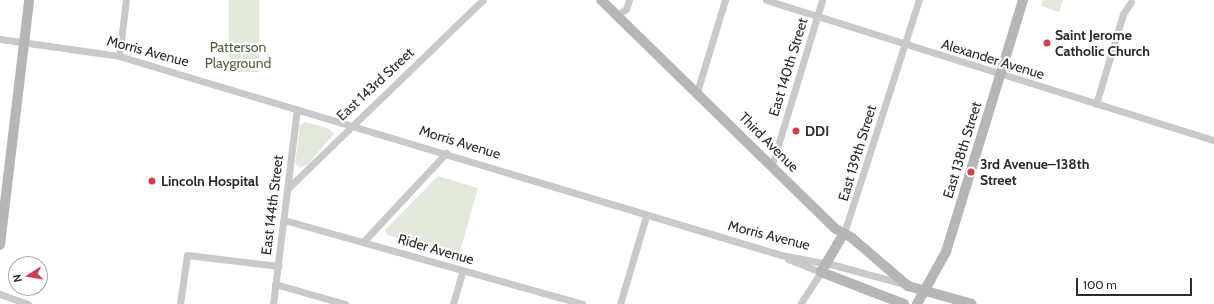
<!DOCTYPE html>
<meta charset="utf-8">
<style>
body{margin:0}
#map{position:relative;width:1214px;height:304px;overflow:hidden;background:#fff;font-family:Cabin,sans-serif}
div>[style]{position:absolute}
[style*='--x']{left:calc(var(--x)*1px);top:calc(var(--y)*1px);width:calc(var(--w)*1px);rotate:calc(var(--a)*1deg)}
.green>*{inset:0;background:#e3e9da;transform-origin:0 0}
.street>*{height:7px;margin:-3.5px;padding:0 3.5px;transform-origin:3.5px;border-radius:3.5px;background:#c9c9c9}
.secondary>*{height:10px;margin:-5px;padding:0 5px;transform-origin:5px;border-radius:5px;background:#b6b6b6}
.dots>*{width:11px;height:11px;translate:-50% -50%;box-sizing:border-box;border:2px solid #fff;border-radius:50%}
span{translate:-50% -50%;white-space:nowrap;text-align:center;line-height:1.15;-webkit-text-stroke:4px #fff;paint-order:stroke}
.poi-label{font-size:14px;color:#2c2c2c;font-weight:700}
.left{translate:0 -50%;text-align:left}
.park-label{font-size:14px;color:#50633e}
.street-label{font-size:14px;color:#2c2c2c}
.north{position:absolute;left:8px;top:256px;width:40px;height:40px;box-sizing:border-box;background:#fff;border:1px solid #ababab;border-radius:50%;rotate:258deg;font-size:11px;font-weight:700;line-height:16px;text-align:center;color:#2c2c2c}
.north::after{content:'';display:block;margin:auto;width:14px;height:18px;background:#d53c4c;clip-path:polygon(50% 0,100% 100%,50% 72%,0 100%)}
.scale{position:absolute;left:1076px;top:278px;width:116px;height:18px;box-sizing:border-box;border:2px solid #2c2c2c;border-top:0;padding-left:5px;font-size:12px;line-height:14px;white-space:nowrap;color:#2c2c2c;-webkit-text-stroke:3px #fff;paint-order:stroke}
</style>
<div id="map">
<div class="green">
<i style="left:229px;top:0;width:30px;height:72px"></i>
<i style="clip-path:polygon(1043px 0,1063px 0,1059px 12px,1041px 6px)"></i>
<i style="clip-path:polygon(305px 122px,330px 129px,334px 134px,308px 164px,300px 168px,295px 164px,300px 125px)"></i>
<i style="clip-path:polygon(438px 176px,478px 188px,459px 255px,387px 235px,385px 230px)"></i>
</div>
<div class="street">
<i style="--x:766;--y:0;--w:469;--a:17.4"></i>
<i style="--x:617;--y:16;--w:11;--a:-38"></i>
<i style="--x:626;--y:9;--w:9;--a:-72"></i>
<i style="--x:0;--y:39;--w:120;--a:8.1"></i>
<i style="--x:119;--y:56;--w:691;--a:16.73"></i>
<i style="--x:781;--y:255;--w:54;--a:10.7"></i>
<i style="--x:834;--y:265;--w:73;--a:15.2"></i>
<i style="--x:119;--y:56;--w:56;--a:-82.9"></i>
<i style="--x:697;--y:92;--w:96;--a:-73.1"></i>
<i style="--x:1096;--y:104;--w:94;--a:-73.3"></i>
<i style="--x:1123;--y:14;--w:14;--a:-56"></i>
<i style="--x:772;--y:165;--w:172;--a:-73.1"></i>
<i style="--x:287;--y:189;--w:272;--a:-44"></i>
<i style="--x:284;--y:220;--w:310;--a:15.7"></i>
<i style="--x:844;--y:233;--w:245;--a:-72.2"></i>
<i style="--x:363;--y:242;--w:122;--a:-47"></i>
<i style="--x:788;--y:259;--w:35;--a:22"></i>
<i style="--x:821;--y:272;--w:38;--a:123"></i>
<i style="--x:275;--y:284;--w:73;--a:15.9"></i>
<i style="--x:0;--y:294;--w:30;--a:20"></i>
<i style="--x:180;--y:304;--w:49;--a:-81.9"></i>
<i style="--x:187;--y:255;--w:92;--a:6.9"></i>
<i style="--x:273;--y:304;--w:196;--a:-83"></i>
<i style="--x:453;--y:304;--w:35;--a:-74"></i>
<i style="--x:620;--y:304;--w:92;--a:-73.5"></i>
</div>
<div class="secondary">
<i style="--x:601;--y:0;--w:328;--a:44.3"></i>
<i style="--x:836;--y:229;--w:18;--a:29"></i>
<i style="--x:852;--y:238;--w:74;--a:40.6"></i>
<i style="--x:908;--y:286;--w:66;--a:15.7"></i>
<i style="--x:844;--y:233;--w:45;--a:120.5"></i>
<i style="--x:821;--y:272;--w:89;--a:21.1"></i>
<i style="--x:0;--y:245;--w:247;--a:-83.2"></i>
<i style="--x:917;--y:304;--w:60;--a:-60.9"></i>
<i style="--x:946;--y:252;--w:264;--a:-73"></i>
</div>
<div class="dots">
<i style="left:1047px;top:43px;background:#d53c4c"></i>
<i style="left:796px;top:131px;background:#d53c4c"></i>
<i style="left:971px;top:172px;background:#d53c4c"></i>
<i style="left:152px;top:181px;background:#d53c4c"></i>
</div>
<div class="poi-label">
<span class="left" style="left:1055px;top:43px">Saint Jerome<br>Catholic Church</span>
<span class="left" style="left:805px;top:131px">DDI</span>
<span class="left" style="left:980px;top:172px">3rd Avenue–138th<br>Street</span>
<span class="left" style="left:161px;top:181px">Lincoln Hospital</span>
</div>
<div class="park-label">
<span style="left:238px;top:55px">Patterson<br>Playground</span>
</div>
<div class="street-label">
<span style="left:148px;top:51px;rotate:15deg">Morris Avenue</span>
<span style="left:993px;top:59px;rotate:17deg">Alexander Avenue</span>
<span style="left:788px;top:67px;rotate:-73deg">East 140th Street</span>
<span style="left:375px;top:84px;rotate:-43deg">East 143rd Street</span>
<span style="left:460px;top:142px;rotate:17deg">Morris Avenue</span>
<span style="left:769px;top:142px;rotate:45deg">Third Avenue</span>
<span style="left:962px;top:150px;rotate:-73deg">East 138th Street</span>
<span style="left:857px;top:153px;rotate:-73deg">East 139th Street</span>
<span style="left:272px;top:205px;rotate:-83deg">East 144th Street</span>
<span style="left:769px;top:235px;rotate:14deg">Morris Avenue</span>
<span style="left:436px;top:249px;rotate:16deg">Rider Avenue</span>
</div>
<div class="north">N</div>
<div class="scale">100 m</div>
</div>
